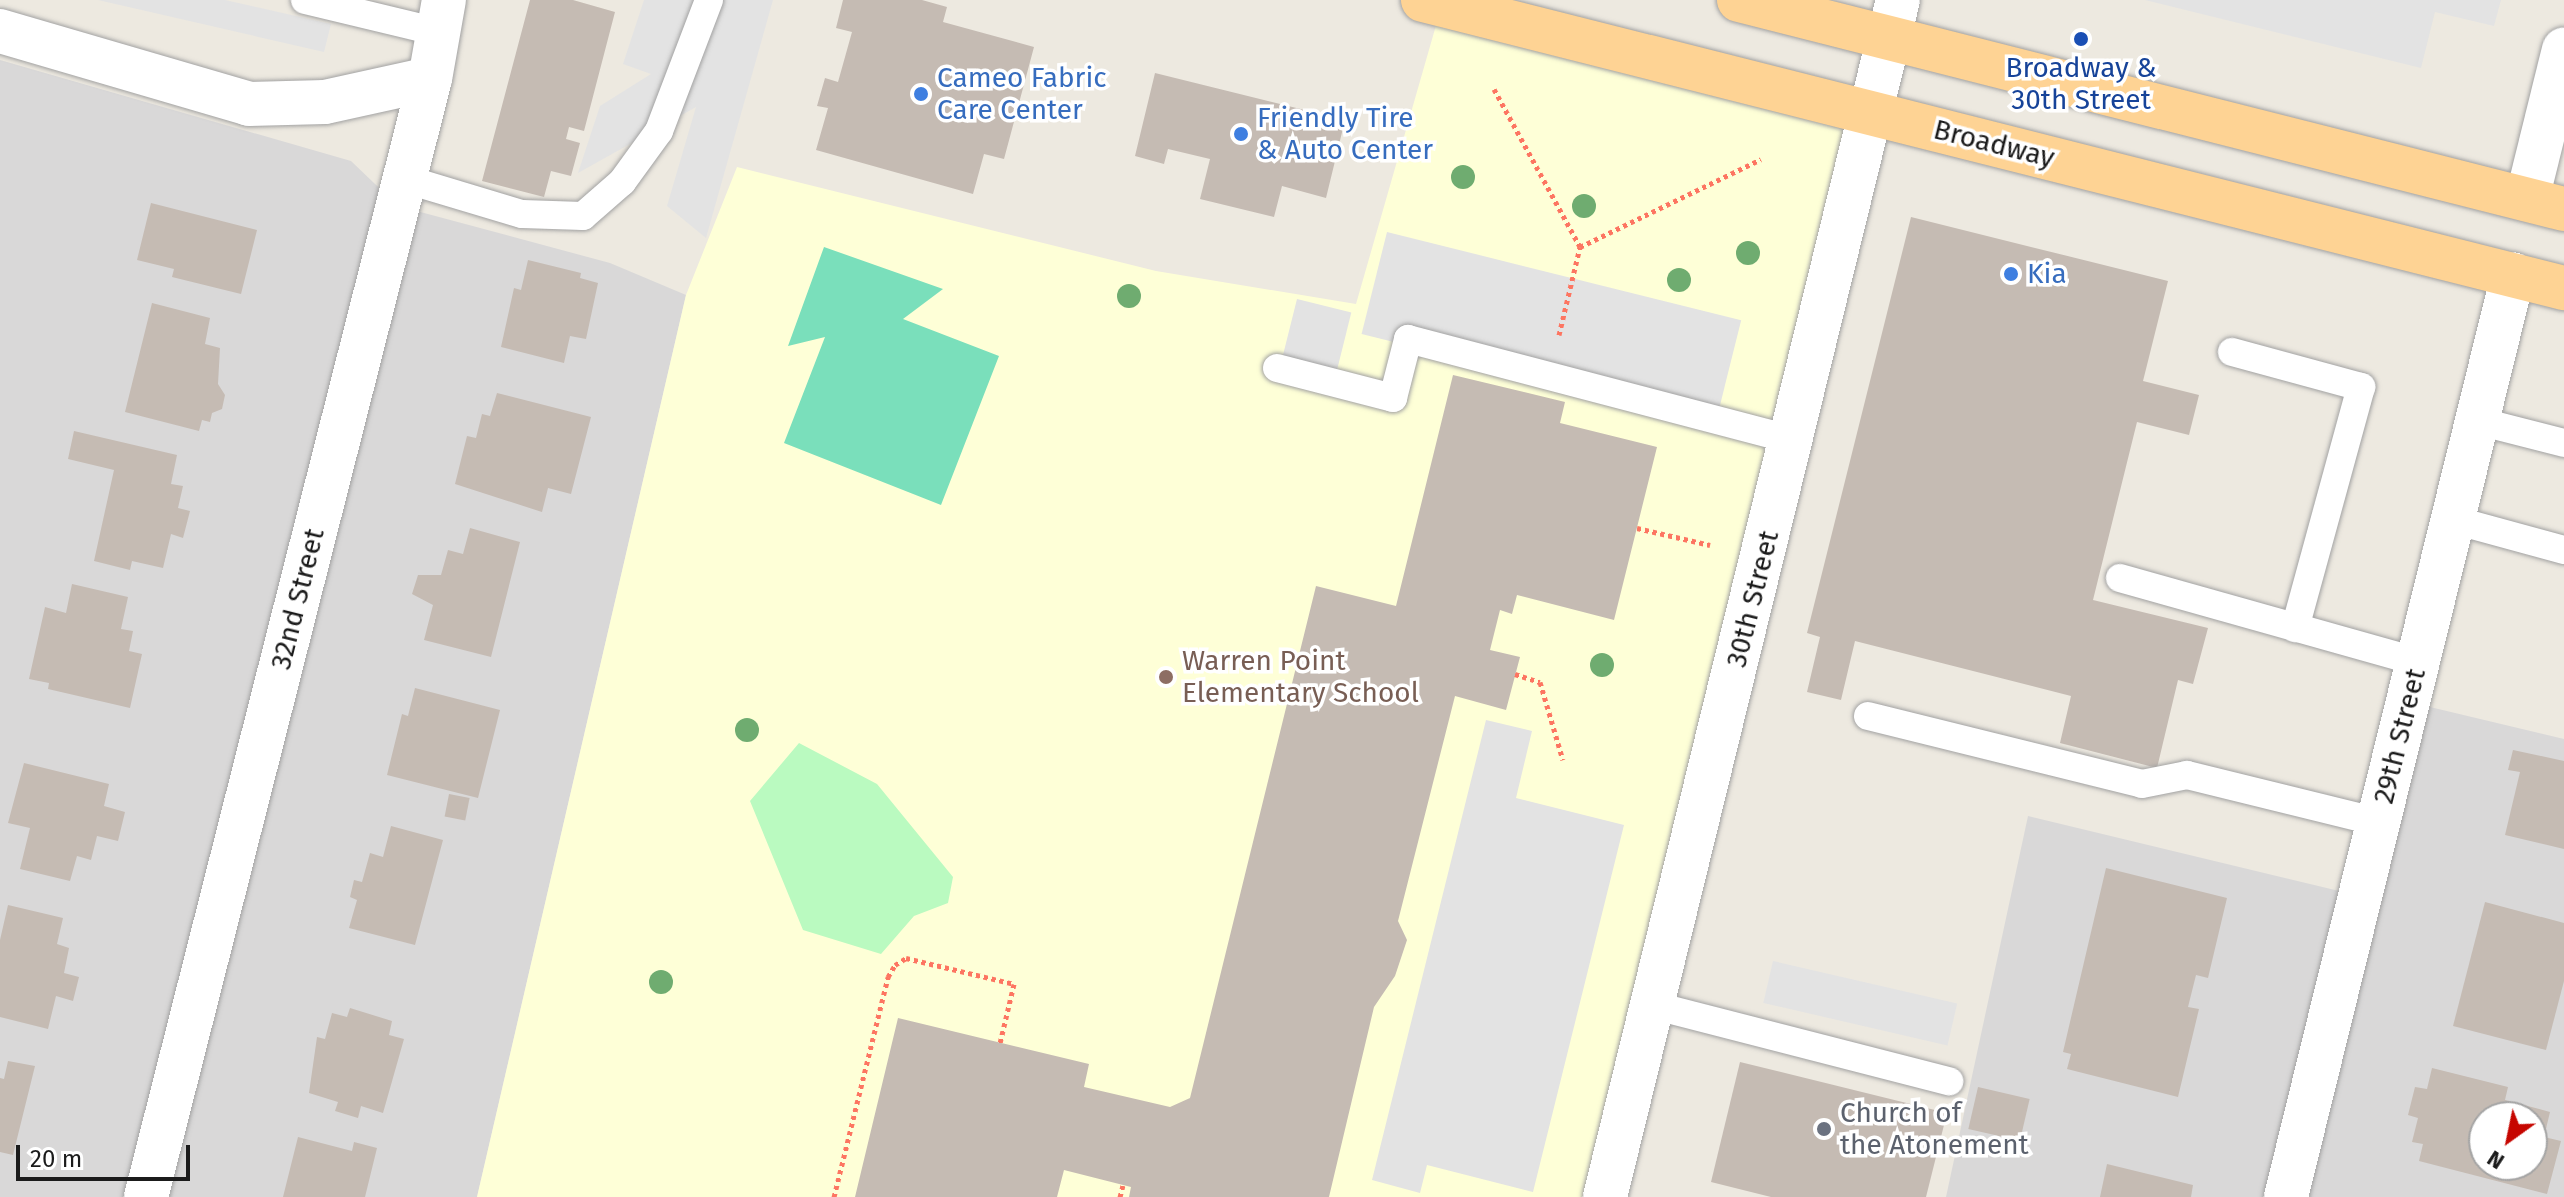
<!DOCTYPE html>
<style>
body{margin:0}
#map{position:relative;width:2564px;height:1197px;overflow:hidden;background:#ede9e0;font-family:"Fira Sans",sans-serif}
div>[style]{position:absolute}
[style*='--x']{left:calc(var(--x)*1px);top:calc(var(--y)*1px);width:calc(var(--w)*1px);rotate:calc(var(--a)*1deg)}
.residential>*{inset:0;background:#d9d8d8}
.education>*{inset:0;background:#feffd7}
.park>*{inset:0;background:#bafac0}
.pitch>*{inset:0;background:#7adfbb}
.parking>*{inset:0;background:#e3e3e3;transform-origin:0 0}
.building>*{inset:0;background:#c5bbb3;transform-origin:0 0}
.path>*{height:5px;margin-top:-2.5px;transform-origin:0;background:repeating-linear-gradient(90deg,#fd7561 0 4px,transparent 0 8px)}
.roads{filter:drop-shadow(0 0 2px #a2a2a2) drop-shadow(0 0 2px #a2a2a2)}
.service>*{height:28px;margin:-14px;padding:0 14px;transform-origin:14px;border-radius:14px;background:#fff}
.minor>*{height:44px;margin:-22px;padding:0 22px;transform-origin:22px;border-radius:22px;background:#fff}
.tertiary>*{height:44px;margin:-22px;padding:0 22px;transform-origin:22px;border-radius:22px;background:#fff}
.primary>*{height:44px;margin:-22px;padding:0 22px;transform-origin:22px;border-radius:22px;background:#fed394}
.trees>*{width:24px;height:24px;margin:-12px;border-radius:50%;background:#6fac70}
.dots>*{width:22px;height:22px;translate:-50% -50%;box-sizing:border-box;border:4px solid #fff;border-radius:50%}
span{translate:-50% -50%;white-space:nowrap;text-align:center;line-height:1.15;-webkit-text-stroke:7px #fff;paint-order:stroke}
.transit-label{font-size:28px;color:#164399}
.shop-label{font-size:28px;color:#366cbe}
.left{translate:0 -50%;text-align:left}
.street-label{font-size:28px;color:#1b1b1b}
.education-label{font-size:28px;color:#785e54}
.worship-label{font-size:28px;color:#5b616d}
.north{position:absolute;left:2468px;top:1101px;width:80px;height:80px;box-sizing:border-box;background:#fff;border:2px solid #a4a4a4;border-radius:50%;rotate:213deg;font-size:22px;font-weight:700;line-height:32px;text-align:center;color:#1b1b1b}
.north::after{content:'';display:block;margin:auto;width:28px;height:36px;background:#c60600;clip-path:polygon(50% 0,100% 100%,50% 72%,0 100%)}
.scale{position:absolute;left:16px;top:1145px;width:174px;height:36px;box-sizing:border-box;border:4px solid #1b1b1b;border-top:0;padding-left:10px;font-size:24px;line-height:28px;white-space:nowrap;color:#1b1b1b;-webkit-text-stroke:6px #fff;paint-order:stroke}
</style>
<div id="map">
<div class="residential">
<i style="clip-path:polygon(0 60px,351px 161px,398px 206px,610px 263px,686px 295px,477px 1197px,0 1197px)"></i>
<i style="clip-path:polygon(evenodd,2409px 702px,2564px 739px,2564px 1197px,1946px 1197px,2028px 816px,2360px 896px,2409px 702px,2484px 1117px,2532px 1117px,2532px 1165px,2484px 1165px,2484px 1117px)"></i>
</div>
<div class="education">
<i style="clip-path:polygon(1441px 8px,1873px 114px,1605px 1197px,477px 1197px,686px 295px,737px 167px,1156px 271px,1356px 304px)"></i>
</div>
<div class="park">
<i style="clip-path:polygon(799px 743px,877px 784px,953px 877px,948px 903px,914px 916px,881px 954px,803px 930px,750px 801px)"></i>
</div>
<div class="pitch">
<i style="clip-path:polygon(824px 247px,943px 289px,903px 319px,999px 356px,941px 505px,784px 443px,825px 337px,788px 346px)"></i>
</div>
<div class="parking">
<i style="clip-path:polygon(98px 0,225px 0,331px 24px,324px 52px)"></i>
<i style="clip-path:polygon(644px 0,773px 0,706px 238px,667px 206px,696px 107px,578px 173px,600px 106px,651px 74px,623px 64px)"></i>
<i style="clip-path:polygon(2145px 0,2501px 0,2494px 26px,2435px 12px,2421px 68px)"></i>
<i style="left:1387px;top:232px;width:365px;height:105px;rotate:14deg"></i>
<i style="left:1297px;top:299px;width:56px;height:83px;rotate:14deg"></i>
<i style="clip-path:polygon(1486px 720px,1532px 731px,1516px 798px,1624px 825px,1533px 1192px,1427px 1165px,1420px 1193px,1372px 1180px)"></i>
<i style="left:1773px;top:961px;width:189px;height:43px;rotate:13deg"></i>
</div>
<div class="building">
<i style="clip-path:polygon(530px 0,573px 0,615px 12px,584px 131px,569px 127px,566px 139px,580px 143px,571px 176px,551px 171px,544px 197px,482px 181px)"></i>
<i style="clip-path:polygon(843px 0,922px 0,947px 7px,943px 22px,1034px 47px,1004px 159px,984px 154px,973px 194px,816px 150px,828px 108px,817px 106px,825px 78px,838px 82px,852px 32px,836px 28px)"></i>
<i style="clip-path:polygon(1155px 73px,1345px 120px,1326px 198px,1282px 186px,1274px 217px,1200px 199px,1210px 159px,1168px 149px,1164px 164px,1135px 156px)"></i>
<i style="clip-path:polygon(151px 203px,257px 230px,241px 294px,172px 277px,174px 269px,137px 260px)"></i>
<i style="clip-path:polygon(1911px 217px,2168px 281px,2143px 381px,2199px 395px,2189px 435px,2137px 422px,2093px 600px,2208px 628px,2193px 684px,2178px 680px,2157px 768px,2060px 743px,2071px 696px,1855px 641px,1841px 700px,1807px 692px,1820px 637px,1807px 633px)"></i>
<i style="clip-path:polygon(528px 260px,581px 273px,580px 278px,598px 283px,586px 339px,570px 336px,564px 363px,501px 347px,514px 288px,521px 290px)"></i>
<i style="clip-path:polygon(152px 303px,210px 318px,205px 344px,220px 348px,218px 384px,225px 395px,222px 409px,212px 413px,210px 422px,202px 420px,199px 431px,125px 412px)"></i>
<i style="clip-path:polygon(1453px 375px,1565px 402px,1560px 423px,1657px 447px,1614px 620px,1517px 595px,1512px 614px,1500px 610px,1490px 650px,1520px 657px,1506px 710px,1455px 696px,1398px 921px,1407px 940px,1395px 976px,1374px 1007px,1329px 1197px,1129px 1197px,1131px 1187px,1064px 1170px,1057px 1197px,855px 1197px,898px 1018px,1089px 1064px,1084px 1087px,1170px 1107px,1190px 1098px,1316px 586px,1396px 606px)"></i>
<i style="clip-path:polygon(497px 393px,591px 417px,571px 494px,548px 488px,542px 512px,455px 484px,467px 436px,476px 438px,482px 414px,490px 416px)"></i>
<i style="clip-path:polygon(74px 431px,177px 455px,171px 484px,183px 486px,178px 508px,190px 511px,183px 538px,171px 534px,163px 568px,132px 561px,130px 570px,94px 561px,114px 470px,68px 459px)"></i>
<i style="clip-path:polygon(470px 528px,520px 542px,491px 657px,424px 640px,433px 605px,412px 594px,418px 575px,441px 575px,448px 550px,463px 554px)"></i>
<i style="clip-path:polygon(72px 584px,128px 597px,121px 629px,133px 631px,129px 651px,142px 654px,130px 708px,48px 689px,49px 683px,29px 679px,45px 607px,66px 613px)"></i>
<i style="clip-path:polygon(415px 688px,500px 710px,478px 798px,387px 775px,402px 714px,408px 716px)"></i>
<i style="clip-path:polygon(2513px 750px,2564px 761px,2564px 849px,2505px 835px,2520px 772px,2508px 770px)"></i>
<i style="clip-path:polygon(24px 763px,109px 784px,104px 806px,125px 812px,118px 841px,97px 836px,91px 860px,77px 856px,70px 881px,20px 869px,30px 828px,8px 823px)"></i>
<i style="left:449px;top:794px;width:21px;height:23px;rotate:11deg"></i>
<i style="clip-path:polygon(391px 826px,443px 840px,415px 945px,349px 928px,357px 900px,350px 897px,354px 880px,362px 882px,370px 853px,383px 857px)"></i>
<i style="clip-path:polygon(2106px 868px,2227px 898px,2208px 978px,2196px 975px,2188px 1007px,2199px 1009px,2178px 1097px,2067px 1069px,2071px 1054px,2063px 1052px)"></i>
<i style="clip-path:polygon(2485px 902px,2564px 923px,2564px 981px,2546px 1050px,2453px 1026px)"></i>
<i style="clip-path:polygon(8px 905px,63px 918px,57px 944px,69px 948px,64px 973px,79px 977px,73px 1001px,56px 996px,48px 1029px,0 1017px,0 940px)"></i>
<i style="clip-path:polygon(350px 1008px,392px 1021px,389px 1035px,404px 1039px,383px 1113px,361px 1106px,358px 1118px,335px 1111px,338px 1102px,309px 1093px,317px 1037px,325px 1039px,332px 1013px,347px 1017px)"></i>
<i style="clip-path:polygon(8px 1061px,35px 1066px,13px 1155px,0 1152px,0 1078px,4px 1079px)"></i>
<i style="clip-path:polygon(1740px 1062px,1947px 1113px,1926px 1197px,1771px 1197px,1711px 1182px)"></i>
<i style="clip-path:polygon(evenodd,2432px 1068px,2508px 1087px,2505px 1100px,2550px 1112px,2544px 1137px,2561px 1141px,2547px 1194px,2419px 1161px,2423px 1144px,2412px 1142px,2418px 1118px,2408px 1115px,2415px 1087px,2427px 1089px,2432px 1068px,2484px 1117px,2532px 1117px,2532px 1165px,2484px 1165px,2484px 1117px)"></i>
<i style="left:1978px;top:1087px;width:53px;height:43px;rotate:13deg"></i>
<i style="clip-path:polygon(298px 1137px,352px 1151px,354px 1142px,377px 1148px,365px 1197px,283px 1197px)"></i>
<i style="clip-path:polygon(2107px 1164px,2193px 1185px,2191px 1197px,2100px 1197px)"></i>
</div>
<div class="path">
<i style="--x:1494;--y:89;--w:180;--a:61.4"></i>
<i style="--x:1559;--y:335;--w:90;--a:-76.6"></i>
<i style="--x:1580;--y:247;--w:201;--a:-25.9"></i>
<i style="--x:1637;--y:528;--w:75;--a:13.1"></i>
<i style="--x:1515;--y:674;--w:26;--a:18"></i>
<i style="--x:1540;--y:682;--w:81;--a:73.6"></i>
<i style="--x:834;--y:1197;--w:227;--a:-76.2"></i>
<i style="--x:888;--y:977;--w:14;--a:-60"></i>
<i style="--x:895;--y:965;--w:13;--a:-32"></i>
<i style="--x:906;--y:958;--w:111;--a:13.5"></i>
<i style="--x:1014;--y:984;--w:61;--a:103.3"></i>
<i style="--x:1120;--y:1197;--w:12;--a:-76"></i>
</div>
<div class="roads">
<div class="service">
<i style="--x:305;--y:0;--w:137;--a:13.5"></i>
<i style="--x:405;--y:179;--w:122;--a:16.7"></i>
<i style="--x:522;--y:214;--w:61;--a:1.9"></i>
<i style="--x:583;--y:216;--w:52;--a:-41.1"></i>
<i style="--x:622;--y:182;--w:63;--a:-54"></i>
<i style="--x:659;--y:131;--w:140;--a:-69.1"></i>
<i style="--x:2232;--y:352;--w:134;--a:15.2"></i>
<i style="--x:2361;--y:387;--w:250;--a:105.3"></i>
<i style="--x:1277;--y:368;--w:120;--a:14.5"></i>
<i style="--x:1393;--y:398;--w:61;--a:-75.7"></i>
<i style="--x:1408;--y:339;--w:397;--a:14.7"></i>
<i style="--x:2478;--y:421;--w:89;--a:14.3"></i>
<i style="--x:2454;--y:520;--w:114;--a:15.3"></i>
<i style="--x:2120;--y:578;--w:311;--a:15.7"></i>
<i style="--x:1868;--y:716;--w:282;--a:13.9"></i>
<i style="--x:2142;--y:784;--w:46;--a:-11.3"></i>
<i style="--x:2187;--y:775;--w:198;--a:13.8"></i>
<i style="--x:1652;--y:1005;--w:307;--a:14.4"></i>
</div>
<div class="minor">
<i style="--x:2527;--y:199;--w:154;--a:-76.1"></i>
<i style="--x:146;--y:1197;--w:1154;--a:-75.75"></i>
<i style="--x:1605;--y:1197;--w:1232;--a:-76.25"></i>
<i style="--x:2286;--y:1197;--w:950;--a:-76.17"></i>
</div>
<div class="tertiary">
<i style="--x:0;--y:31;--w:259;--a:16.3"></i>
<i style="--x:249;--y:104;--w:76;--a:-1.5"></i>
<i style="--x:325;--y:102;--w:107;--a:-12.4"></i>
<i style="--x:430;--y:79;--w:80;--a:-80"></i>
</div>
<div class="primary">
<i style="--x:1423;--y:0;--w:1177;--a:14.17"></i>
<i style="--x:1739;--y:0;--w:851;--a:14.22"></i>
</div>
</div>
<div class="trees">
<i style="left:1463px;top:177px"></i>
<i style="left:1584px;top:206px"></i>
<i style="left:1748px;top:253px"></i>
<i style="left:1679px;top:280px"></i>
<i style="left:1129px;top:296px"></i>
<i style="left:1602px;top:665px"></i>
<i style="left:747px;top:730px"></i>
<i style="left:661px;top:982px"></i>
</div>
<div class="dots">
<i style="left:2081px;top:39px;background:#1a4fb4"></i>
<i style="left:921px;top:94px;background:#3f7fe0"></i>
<i style="left:1241px;top:134px;background:#3f7fe0"></i>
<i style="left:2011px;top:274px;background:#3f7fe0"></i>
<i style="left:1166px;top:677px;background:#8d6e63"></i>
<i style="left:1824px;top:1129px;background:#6b7280"></i>
</div>
<div class="transit-label">
<span style="left:2081px;top:84px">Broadway &amp;<br>30th Street</span>
</div>
<div class="shop-label">
<span class="left" style="left:937px;top:94px">Cameo Fabric<br>Care Center</span>
<span class="left" style="left:1257px;top:134px">Friendly Tire<br>&amp; Auto Center</span>
<span class="left" style="left:2027px;top:274px">Kia</span>
</div>
<div class="street-label">
<span style="left:1994px;top:144px;rotate:14deg">Broadway</span>
<span style="left:298px;top:599px;rotate:-76deg">32nd Street</span>
<span style="left:1753px;top:599px;rotate:-76deg">30th Street</span>
<span style="left:2400px;top:736px;rotate:-76deg">29th Street</span>
</div>
<div class="education-label">
<span class="left" style="left:1182px;top:677px">Warren Point<br>Elementary School</span>
</div>
<div class="worship-label">
<span class="left" style="left:1840px;top:1129px">Church of<br>the Atonement</span>
</div>
<div class="north">N</div>
<div class="scale">20 m</div>
</div>
